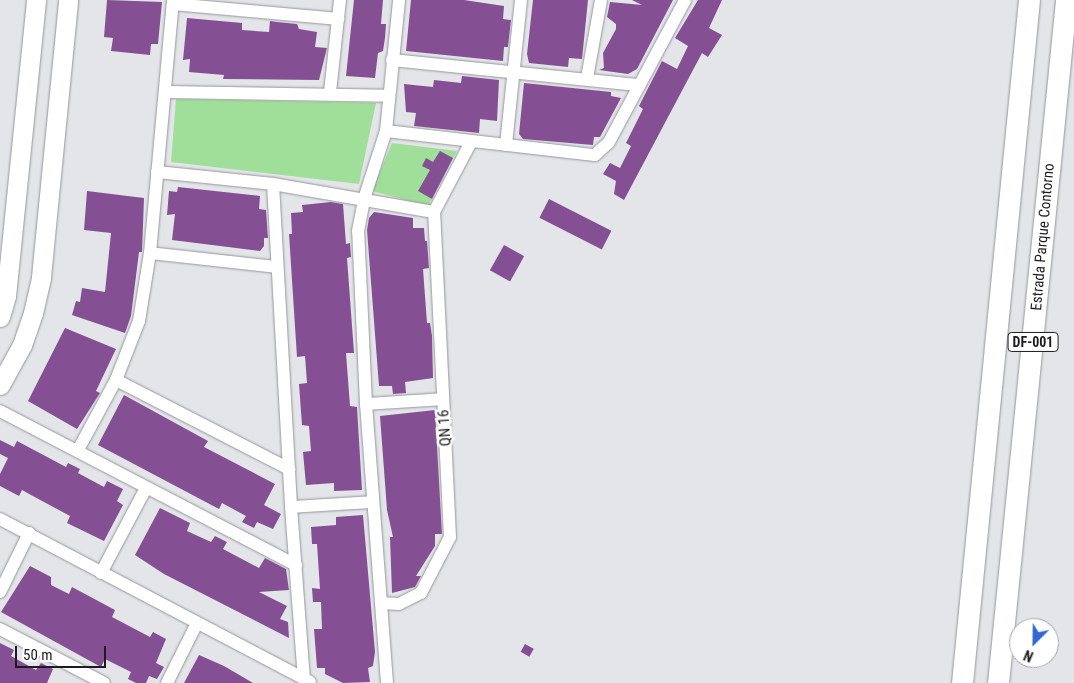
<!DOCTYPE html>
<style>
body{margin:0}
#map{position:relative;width:1074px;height:683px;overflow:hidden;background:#e3e5e9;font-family:"Roboto Condensed",sans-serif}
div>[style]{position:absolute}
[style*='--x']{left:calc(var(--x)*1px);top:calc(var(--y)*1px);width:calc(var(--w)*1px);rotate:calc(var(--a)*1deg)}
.green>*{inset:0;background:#a0df99}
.building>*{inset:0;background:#854f93;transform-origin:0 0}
.roads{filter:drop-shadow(0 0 1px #94969a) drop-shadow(0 0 1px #94969a)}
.minor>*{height:12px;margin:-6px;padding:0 6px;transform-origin:6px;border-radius:6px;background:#fff}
.secondary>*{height:19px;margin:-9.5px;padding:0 9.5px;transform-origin:9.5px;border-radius:9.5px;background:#fff}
.trunk>*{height:21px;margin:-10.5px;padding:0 10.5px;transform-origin:10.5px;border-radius:10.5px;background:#fff}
span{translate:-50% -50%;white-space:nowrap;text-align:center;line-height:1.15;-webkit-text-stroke:5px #fff;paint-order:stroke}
.shield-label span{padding:1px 4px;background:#fff;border:1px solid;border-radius:4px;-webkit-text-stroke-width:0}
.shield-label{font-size:14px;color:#1c1c1e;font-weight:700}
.street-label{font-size:15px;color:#1c1c1e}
.north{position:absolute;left:1009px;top:618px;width:50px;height:50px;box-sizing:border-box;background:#fff;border:1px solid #a4a4a5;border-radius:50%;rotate:203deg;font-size:14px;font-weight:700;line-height:20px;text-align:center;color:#1c1c1e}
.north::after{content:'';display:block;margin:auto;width:18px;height:22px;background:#3167d6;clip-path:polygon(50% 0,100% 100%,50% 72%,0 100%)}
.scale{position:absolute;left:15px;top:646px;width:91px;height:22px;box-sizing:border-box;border:2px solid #1c1c1e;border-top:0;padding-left:6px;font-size:15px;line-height:18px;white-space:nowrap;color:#1c1c1e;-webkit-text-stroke:4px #fff;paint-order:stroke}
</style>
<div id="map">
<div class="green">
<i style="clip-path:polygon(176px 99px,376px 103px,359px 184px,171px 162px)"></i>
<i style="clip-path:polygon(392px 143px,457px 151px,428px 206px,372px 191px)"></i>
</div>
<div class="building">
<i style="clip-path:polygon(107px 0,162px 2px,158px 44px,151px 44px,150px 55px,111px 51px,113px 38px,104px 37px)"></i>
<i style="clip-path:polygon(354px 0,383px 0,381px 24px,386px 24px,385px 38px,383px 51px,378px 53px,375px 78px,346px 76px)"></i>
<i style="clip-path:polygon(411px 0,464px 0,504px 6px,503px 19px,511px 20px,508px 47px,504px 47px,503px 61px,406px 51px)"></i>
<i style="clip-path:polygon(533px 0,588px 0,582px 59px,569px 58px,568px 67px,529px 63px,527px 54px)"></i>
<i style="clip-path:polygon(632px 0,673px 0,637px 69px,628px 74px,599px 70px,604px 68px,603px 53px,616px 29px,616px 24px,607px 17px,610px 2px,642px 5px)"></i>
<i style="clip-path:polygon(698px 0,722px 0,709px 28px,722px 35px,708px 57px,702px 53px,624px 200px,614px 194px,616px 181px,603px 174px,610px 163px,620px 168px,631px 146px,626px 143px,643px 109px,639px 106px,662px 61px,677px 69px,688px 46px,675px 38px)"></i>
<i style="clip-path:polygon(187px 18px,242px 23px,242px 30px,269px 32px,270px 21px,277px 22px,297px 24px,299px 29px,317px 32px,315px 47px,327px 48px,319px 80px,223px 79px,224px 75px,189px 72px,190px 59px,183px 60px)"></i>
<i style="clip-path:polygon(462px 76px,499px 80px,497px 121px,480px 119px,479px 133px,414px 126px,416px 113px,406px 112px,404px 84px,433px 87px,434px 80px,461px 83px)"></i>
<i style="clip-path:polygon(524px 83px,611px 92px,611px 96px,621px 98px,600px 137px,594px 137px,593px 145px,523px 139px,519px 134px)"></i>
<i style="clip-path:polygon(440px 151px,453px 158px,432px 199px,418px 191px,430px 170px,422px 166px,426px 158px,433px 162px)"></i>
<i style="clip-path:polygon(178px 187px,260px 196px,259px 209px,266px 210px,268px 238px,264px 238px,264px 246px,260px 251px,172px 240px,175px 214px,167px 215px,169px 191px,177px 192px)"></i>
<i style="clip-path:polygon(87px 191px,144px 198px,142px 252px,139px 252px,131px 316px,125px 333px,72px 315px,76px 301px,80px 302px,82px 288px,105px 292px,111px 233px,84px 230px)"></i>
<i style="left:549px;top:199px;width:70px;height:21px;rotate:27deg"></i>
<i style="clip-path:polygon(331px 202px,343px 204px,346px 244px,350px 243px,351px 257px,347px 258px,354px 353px,346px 353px,350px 406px,357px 407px,362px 490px,334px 491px,334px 483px,306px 485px,303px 452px,311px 451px,309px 426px,302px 425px,299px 384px,307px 383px,305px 356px,297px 357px,289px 234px,292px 234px,291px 213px,303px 212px,302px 205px)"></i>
<i style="clip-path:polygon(374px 212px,413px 218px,413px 228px,424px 228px,425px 241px,427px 241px,429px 268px,423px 269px,427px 323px,430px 323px,432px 336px,433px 378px,405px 382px,406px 393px,393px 394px,392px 386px,379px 386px,367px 230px,369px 218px)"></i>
<i style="left:504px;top:245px;width:23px;height:29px;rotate:29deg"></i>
<i style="clip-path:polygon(65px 328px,116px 349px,96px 391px,100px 393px,77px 429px,28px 401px)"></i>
<i style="clip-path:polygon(124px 395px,208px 441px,204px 447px,275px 484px,264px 505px,281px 514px,273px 529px,257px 522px,254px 528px,242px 522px,246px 516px,222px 503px,219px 509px,98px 445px)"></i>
<i style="clip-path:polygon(435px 410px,442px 534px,435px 534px,435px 546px,416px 576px,421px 576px,415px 587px,392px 593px,390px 537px,393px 537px,387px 510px,380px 416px)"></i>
<i style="clip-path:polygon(0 440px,14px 447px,17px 441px,66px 467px,68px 463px,80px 469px,78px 473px,104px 487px,107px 481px,123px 489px,117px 501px,123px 505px,104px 541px,67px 523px,70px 516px,31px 495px,22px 490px,19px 496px,0 486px,0 474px,8px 458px,0 454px)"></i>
<i style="clip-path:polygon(160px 508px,190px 523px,187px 531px,211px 542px,215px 536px,227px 542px,223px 549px,259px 568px,265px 558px,286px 569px,289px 590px,259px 592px,287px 606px,280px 619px,288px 622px,289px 638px,164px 574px,135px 555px)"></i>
<i style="clip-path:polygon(363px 515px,375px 652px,373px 666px,368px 668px,370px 682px,343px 683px,325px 674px,325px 668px,317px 668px,314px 629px,322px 629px,321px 602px,313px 602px,312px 588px,320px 589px,317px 544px,312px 544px,311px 527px,336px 525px,336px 517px)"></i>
<i style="clip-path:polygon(30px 566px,51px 577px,51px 585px,69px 594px,72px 587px,115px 610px,112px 617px,150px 637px,153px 632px,166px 639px,156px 663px,164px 667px,157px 679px,149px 676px,146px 683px,136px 683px,128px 679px,131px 672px,105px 659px,101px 667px,1px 612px)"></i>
<i style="clip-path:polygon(0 643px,14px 650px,11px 656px,36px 670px,41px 663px,53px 669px,47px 683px,0 683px)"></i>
<i style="left:525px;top:644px;width:10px;height:9px;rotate:29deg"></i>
<i style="clip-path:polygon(199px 655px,224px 666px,253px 683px,184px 683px)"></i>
</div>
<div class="roads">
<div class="minor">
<i style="--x:173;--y:4;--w:166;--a:5.2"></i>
<i style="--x:392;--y:60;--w:249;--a:5.8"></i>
<i style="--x:587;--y:78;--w:79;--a:-79.8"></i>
<i style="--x:167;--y:92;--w:221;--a:1"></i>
<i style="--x:330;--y:92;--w:93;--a:-83.8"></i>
<i style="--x:386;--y:131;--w:210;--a:6.6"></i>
<i style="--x:595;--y:155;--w:19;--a:-43"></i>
<i style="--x:609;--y:142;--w:161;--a:-61.8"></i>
<i style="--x:506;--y:145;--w:146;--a:-84.1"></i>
<i style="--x:157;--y:172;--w:117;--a:5.9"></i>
<i style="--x:273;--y:184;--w:163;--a:9.9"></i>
<i style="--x:273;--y:184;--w:324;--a:86.8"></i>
<i style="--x:291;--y:507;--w:172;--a:85.7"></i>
<i style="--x:434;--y:212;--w:79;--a:-62.1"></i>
<i style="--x:150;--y:253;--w:127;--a:6.3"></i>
<i style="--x:116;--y:380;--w:195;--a:27.2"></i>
<i style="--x:366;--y:404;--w:77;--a:-3.7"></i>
<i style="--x:0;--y:411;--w:334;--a:27.5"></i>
<i style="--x:78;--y:450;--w:80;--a:-61.5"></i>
<i style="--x:116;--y:380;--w:63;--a:-68.7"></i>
<i style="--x:139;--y:321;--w:69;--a:-80.8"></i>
<i style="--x:150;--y:253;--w:254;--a:-84.8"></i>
<i style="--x:291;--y:507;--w:82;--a:-3.5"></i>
<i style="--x:0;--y:519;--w:350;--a:27.7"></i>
<i style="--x:101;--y:573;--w:96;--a:-62.1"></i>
<i style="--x:0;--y:592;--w:66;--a:-63.8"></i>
<i style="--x:381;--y:603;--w:18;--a:3"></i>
<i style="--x:399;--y:604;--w:25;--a:-27"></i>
<i style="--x:421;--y:593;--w:63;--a:-62.6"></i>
<i style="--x:450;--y:537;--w:325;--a:-92.8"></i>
<i style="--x:0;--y:629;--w:117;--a:27.4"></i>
<i style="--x:167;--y:683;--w:67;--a:-63.4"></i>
<i style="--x:387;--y:683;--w:280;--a:-94.3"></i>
<i style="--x:366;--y:404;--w:173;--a:-92.6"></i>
<i style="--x:358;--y:231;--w:33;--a:-79"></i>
<i style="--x:364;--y:199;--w:71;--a:-72.1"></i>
<i style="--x:386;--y:131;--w:132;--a:-84.3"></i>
</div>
<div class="secondary">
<i style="--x:0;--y:317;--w:22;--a:-74"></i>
<i style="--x:6;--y:296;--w:298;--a:-84.2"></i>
<i style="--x:0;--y:385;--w:46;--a:-61.2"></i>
<i style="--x:22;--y:345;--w:34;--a:-71"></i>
<i style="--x:33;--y:313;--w:37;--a:-77"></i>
<i style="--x:41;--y:277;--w:278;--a:-84.4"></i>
</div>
<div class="trunk">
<i style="--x:962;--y:683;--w:686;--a:-84.4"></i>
<i style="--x:998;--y:683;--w:686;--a:-84.31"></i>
</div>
</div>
<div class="shield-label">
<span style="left:1033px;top:342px">DF-001</span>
</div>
<div class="street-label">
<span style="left:1043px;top:237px;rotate:-85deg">Estrada Parque Contorno</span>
<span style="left:445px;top:428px;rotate:-94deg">QN 16</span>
</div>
<div class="north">N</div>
<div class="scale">50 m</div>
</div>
